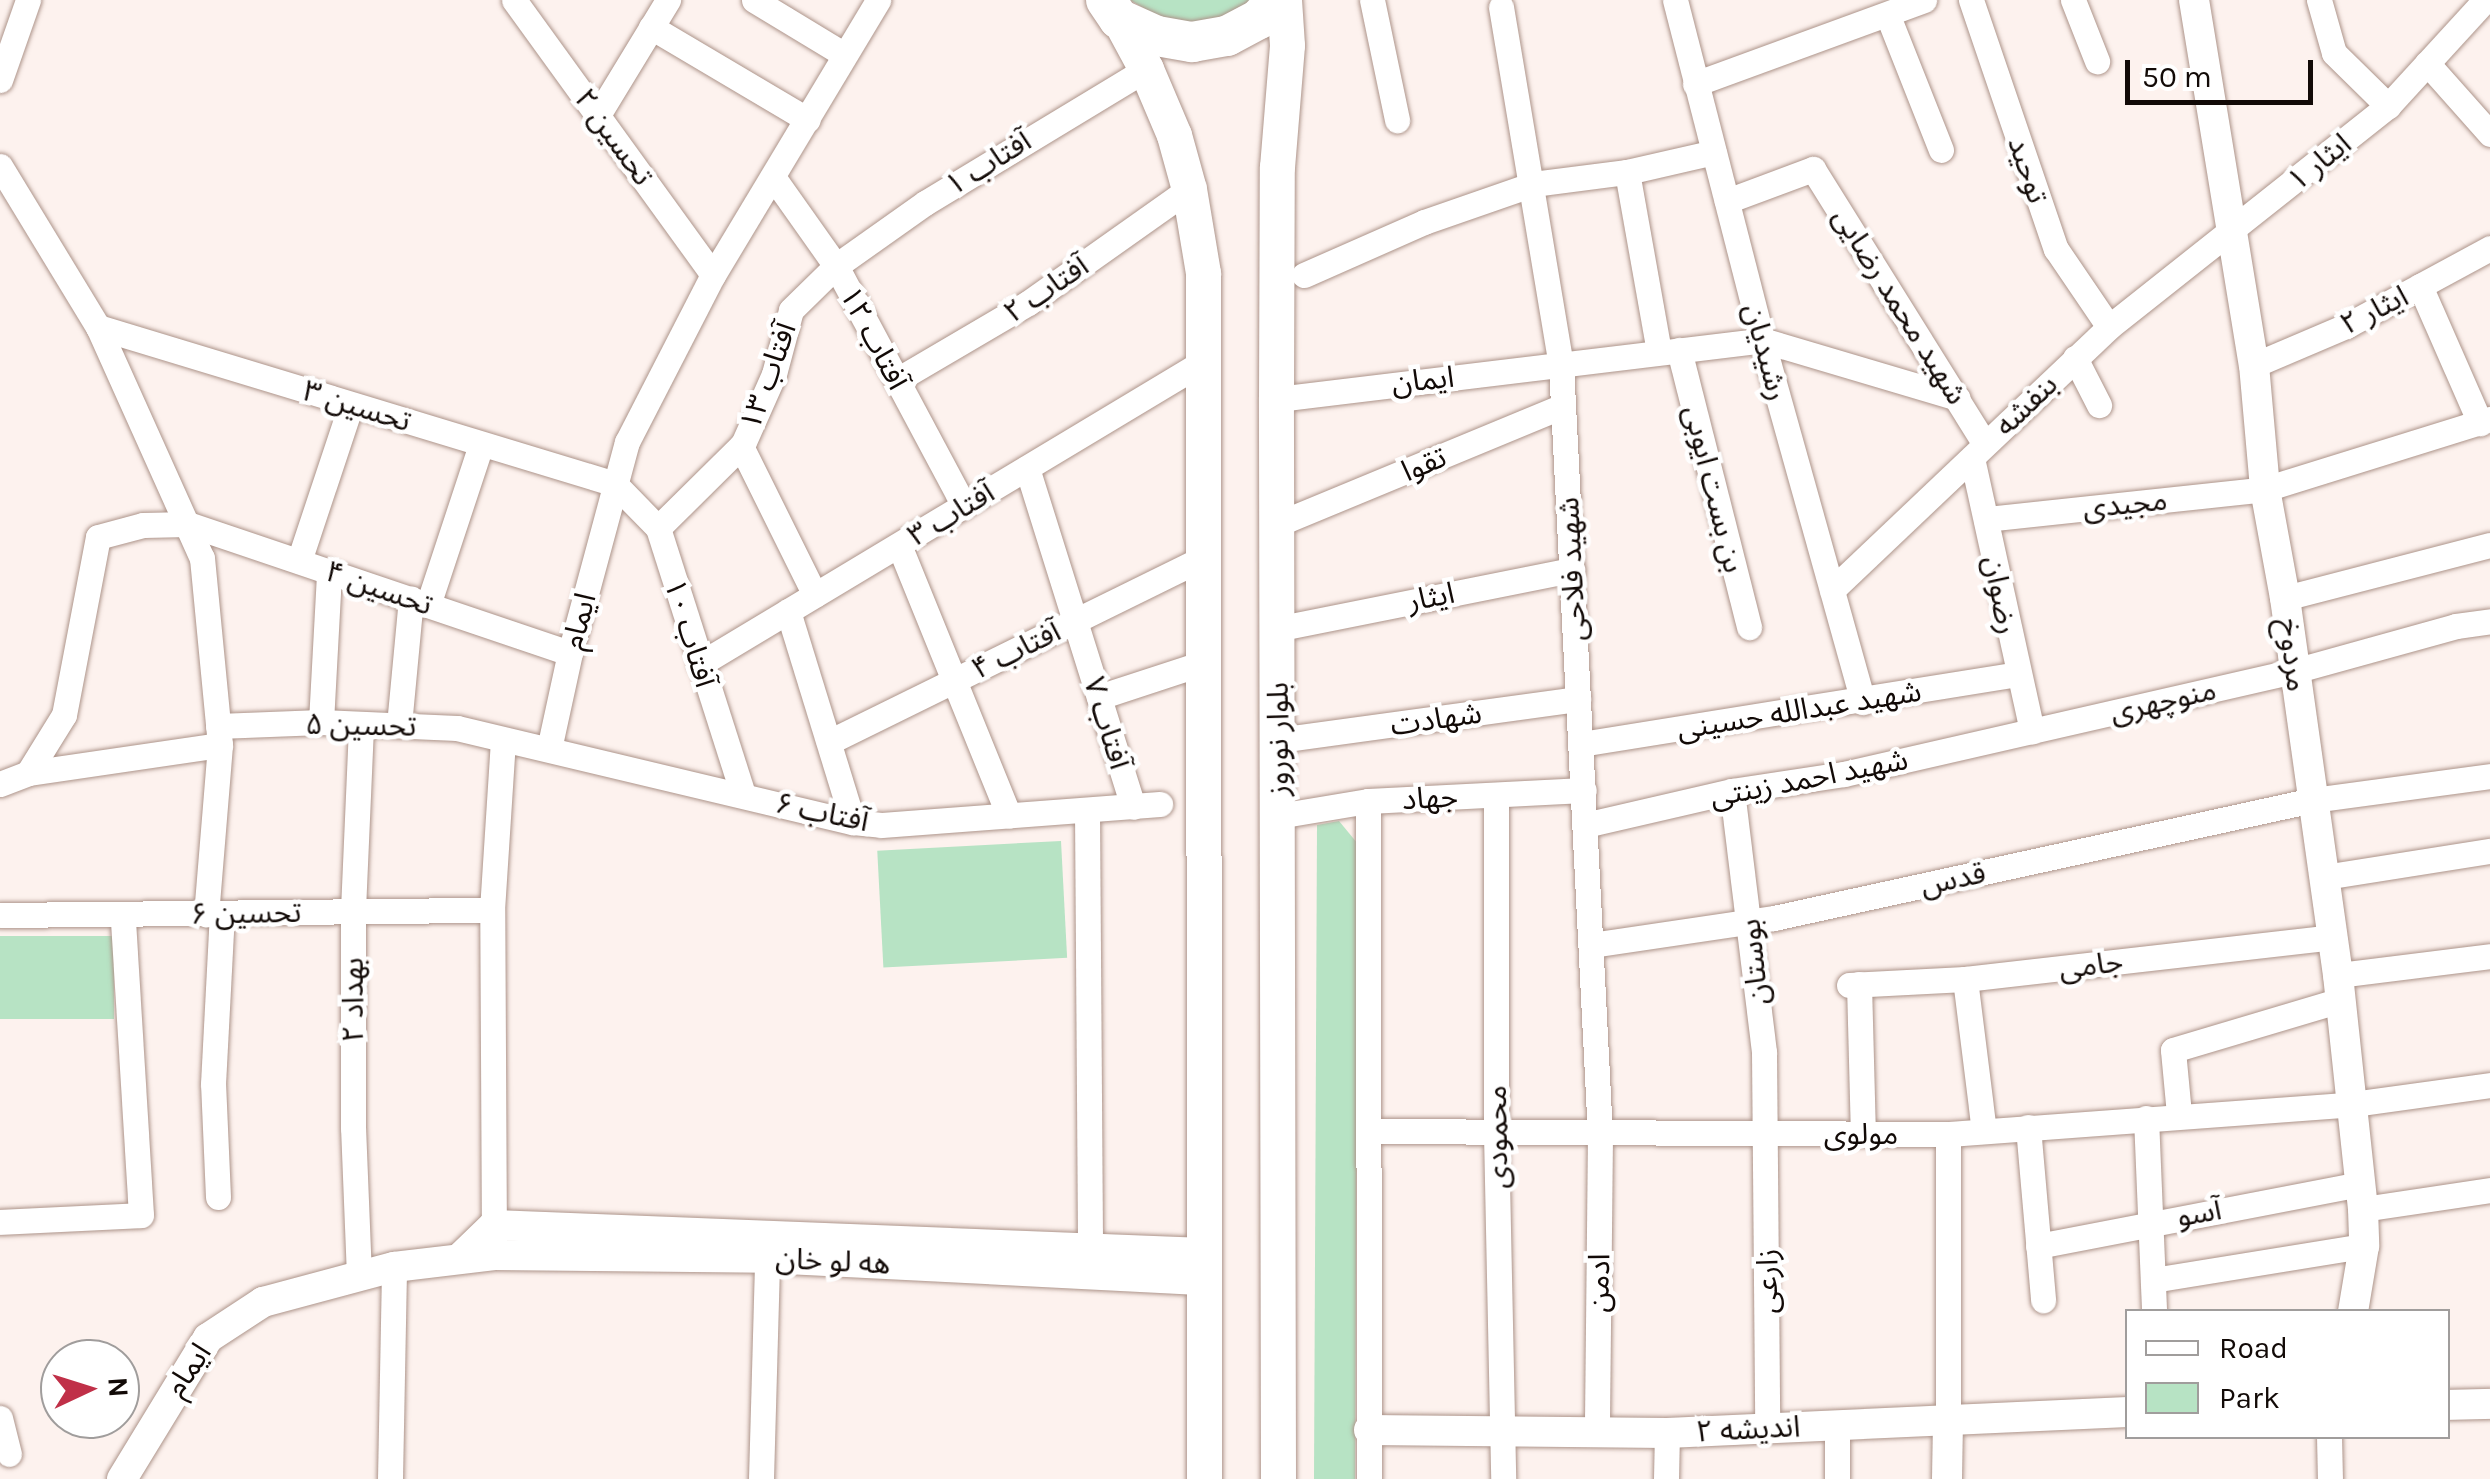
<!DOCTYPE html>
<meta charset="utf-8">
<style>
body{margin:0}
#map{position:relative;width:2490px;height:1479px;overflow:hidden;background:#fdf2ee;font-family:Karla,"Noto Sans Arabic",sans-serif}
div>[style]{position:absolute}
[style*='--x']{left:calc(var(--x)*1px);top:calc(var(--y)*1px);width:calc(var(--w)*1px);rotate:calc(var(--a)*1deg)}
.green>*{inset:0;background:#b7e3c4;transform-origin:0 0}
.roads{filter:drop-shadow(0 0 2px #ad948a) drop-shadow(0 0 2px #ad948a)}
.minor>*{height:25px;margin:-12.5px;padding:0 12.5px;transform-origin:12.5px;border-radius:12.5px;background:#fff}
.tertiary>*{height:30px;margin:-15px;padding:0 15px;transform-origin:15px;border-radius:15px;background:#fff}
.secondary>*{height:35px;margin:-17.5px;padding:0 17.5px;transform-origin:17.5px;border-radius:17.5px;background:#fff}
.primary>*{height:40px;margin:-20px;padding:0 20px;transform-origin:20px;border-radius:20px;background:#fff}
span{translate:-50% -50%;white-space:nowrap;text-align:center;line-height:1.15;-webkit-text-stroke:9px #fff;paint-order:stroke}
.street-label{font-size:30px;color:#120a07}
.legend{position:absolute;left:2125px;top:1309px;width:325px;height:130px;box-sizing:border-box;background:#fff;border:2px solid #a09d9c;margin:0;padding:12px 18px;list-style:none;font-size:30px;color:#120a07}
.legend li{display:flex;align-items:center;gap:20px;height:50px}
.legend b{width:50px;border:2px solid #a09d9c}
.north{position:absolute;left:40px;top:1339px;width:100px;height:100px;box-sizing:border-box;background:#fff;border:2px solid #a09d9c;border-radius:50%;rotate:86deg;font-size:28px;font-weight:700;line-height:40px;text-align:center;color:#120a07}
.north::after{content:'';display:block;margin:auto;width:35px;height:45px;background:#c03048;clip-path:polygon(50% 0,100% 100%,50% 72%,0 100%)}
.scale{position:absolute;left:2125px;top:60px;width:188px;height:45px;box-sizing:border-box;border:5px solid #120a07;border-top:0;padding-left:12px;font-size:30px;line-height:35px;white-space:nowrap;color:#120a07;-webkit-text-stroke:8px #fff;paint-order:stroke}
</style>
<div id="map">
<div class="green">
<i style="clip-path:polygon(1130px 0,1254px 0,1226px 18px,1197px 25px,1167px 22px)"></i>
<i style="clip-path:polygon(1339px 821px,1358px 844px,1355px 1479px,1314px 1479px,1317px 825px)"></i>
<i style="left:1061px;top:841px;width:117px;height:184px;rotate:87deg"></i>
<i style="left:0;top:936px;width:114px;height:83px"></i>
</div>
<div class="roads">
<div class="minor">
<i style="--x:514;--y:0;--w:339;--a:54.1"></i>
<i style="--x:754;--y:0;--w:104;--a:31.2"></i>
<i style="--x:1372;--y:0;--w:123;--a:78.2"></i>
<i style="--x:1675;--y:0;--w:351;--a:75.6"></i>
<i style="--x:1762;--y:340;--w:376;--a:74.4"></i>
<i style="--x:1971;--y:0;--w:263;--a:71.2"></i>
<i style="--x:2056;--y:249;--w:94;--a:55.8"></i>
<i style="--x:2073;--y:0;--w:66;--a:68.5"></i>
<i style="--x:2319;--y:0;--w:55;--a:74.2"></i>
<i style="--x:2334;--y:53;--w:76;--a:44.5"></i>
<i style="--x:1501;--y:7;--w:363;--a:80.5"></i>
<i style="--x:1561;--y:365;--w:771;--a:87.1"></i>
<i style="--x:1600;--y:1135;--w:297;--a:90.6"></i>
<i style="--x:1888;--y:16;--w:144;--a:68.4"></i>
<i style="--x:651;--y:27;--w:182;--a:30.6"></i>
<i style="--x:2427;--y:63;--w:95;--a:48.4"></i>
<i style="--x:0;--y:80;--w:85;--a:-70.7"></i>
<i style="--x:1695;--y:84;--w:244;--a:-20.1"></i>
<i style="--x:598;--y:115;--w:135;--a:-58.7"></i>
<i style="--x:0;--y:166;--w:188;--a:58.7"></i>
<i style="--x:98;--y:327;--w:253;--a:65.8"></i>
<i style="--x:202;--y:558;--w:188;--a:84.5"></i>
<i style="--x:220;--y:745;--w:170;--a:94.7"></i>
<i style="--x:1627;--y:172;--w:183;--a:79.9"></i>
<i style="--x:773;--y:177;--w:109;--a:54.7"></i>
<i style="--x:836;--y:266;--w:272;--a:61.9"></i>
<i style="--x:1727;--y:201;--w:92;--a:-20.4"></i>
<i style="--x:1813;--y:169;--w:324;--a:58"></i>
<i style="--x:1304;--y:275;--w:131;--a:-23.8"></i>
<i style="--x:1424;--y:222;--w:115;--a:-19.2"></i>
<i style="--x:1533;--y:184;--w:95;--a:-7.3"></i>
<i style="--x:1627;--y:172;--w:89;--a:-12.9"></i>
<i style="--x:2420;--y:286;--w:150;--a:66.3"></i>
<i style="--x:98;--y:327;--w:540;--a:16.89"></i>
<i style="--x:615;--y:484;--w:62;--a:45.7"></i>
<i style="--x:658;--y:528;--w:280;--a:72.3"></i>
<i style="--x:1679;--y:350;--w:286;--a:75.8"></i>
<i style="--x:2075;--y:358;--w:53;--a:62.9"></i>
<i style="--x:2254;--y:365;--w:100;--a:-23"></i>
<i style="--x:2346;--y:326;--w:164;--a:-28.4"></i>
<i style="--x:897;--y:380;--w:152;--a:-30.4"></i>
<i style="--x:1028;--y:303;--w:197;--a:-35.3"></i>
<i style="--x:1286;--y:398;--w:480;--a:-6.9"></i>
<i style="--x:1762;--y:340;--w:204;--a:16.5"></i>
<i style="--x:741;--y:446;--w:166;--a:63.6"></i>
<i style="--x:1972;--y:458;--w:280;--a:77.6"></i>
<i style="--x:1027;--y:468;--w:355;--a:72.6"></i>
<i style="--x:1986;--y:519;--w:281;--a:-6.1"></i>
<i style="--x:2265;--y:489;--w:236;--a:-17.3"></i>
<i style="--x:1285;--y:521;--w:300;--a:-22.5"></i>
<i style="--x:658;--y:528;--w:120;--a:-44.7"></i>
<i style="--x:743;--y:444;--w:77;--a:-66.1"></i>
<i style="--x:774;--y:374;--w:66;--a:-75.1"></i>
<i style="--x:791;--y:310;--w:63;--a:-44.4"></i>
<i style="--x:836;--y:266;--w:109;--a:-35.3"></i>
<i style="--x:925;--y:203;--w:258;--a:-31.2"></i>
<i style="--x:899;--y:545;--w:292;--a:67.9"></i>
<i style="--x:299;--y:561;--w:164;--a:-71.6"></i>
<i style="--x:1832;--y:590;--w:382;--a:-43.5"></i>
<i style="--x:2109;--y:327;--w:356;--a:-38.4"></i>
<i style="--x:2388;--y:106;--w:144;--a:-47.5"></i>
<i style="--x:2285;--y:598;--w:212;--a:-14.5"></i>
<i style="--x:428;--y:605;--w:169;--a:-71.7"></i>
<i style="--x:788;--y:611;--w:221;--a:72.9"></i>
<i style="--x:1291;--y:626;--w:287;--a:-11.3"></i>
<i style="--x:700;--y:664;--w:584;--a:-31"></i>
<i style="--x:1099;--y:697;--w:109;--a:-18.1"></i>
<i style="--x:321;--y:722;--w:150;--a:-86.9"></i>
<i style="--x:399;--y:725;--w:127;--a:-84.6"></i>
<i style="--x:218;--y:726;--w:103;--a:-2.2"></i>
<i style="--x:321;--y:722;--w:136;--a:2.5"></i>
<i style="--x:457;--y:728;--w:407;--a:13.4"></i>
<i style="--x:853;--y:822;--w:28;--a:6"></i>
<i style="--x:881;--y:825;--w:280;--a:-4.3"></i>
<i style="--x:1293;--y:738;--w:288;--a:-7.8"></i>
<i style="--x:829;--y:742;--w:417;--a:-26.2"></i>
<i style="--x:1581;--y:744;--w:441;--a:-9.1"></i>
<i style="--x:549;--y:749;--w:98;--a:-77.7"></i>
<i style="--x:570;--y:653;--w:219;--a:-74.9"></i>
<i style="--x:627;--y:442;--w:188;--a:-62.8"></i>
<i style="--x:713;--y:275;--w:321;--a:-59"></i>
<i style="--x:28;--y:773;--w:68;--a:-58.2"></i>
<i style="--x:64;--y:715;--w:181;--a:-79.2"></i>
<i style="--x:98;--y:537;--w:47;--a:-14.9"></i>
<i style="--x:143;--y:525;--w:45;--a:-1.3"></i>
<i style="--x:188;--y:524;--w:403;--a:18.7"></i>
<i style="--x:0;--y:784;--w:30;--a:-21"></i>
<i style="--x:28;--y:773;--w:194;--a:-8.3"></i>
<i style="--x:1732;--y:791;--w:263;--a:83"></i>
<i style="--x:1764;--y:1052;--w:377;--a:89.5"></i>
<i style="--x:1496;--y:795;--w:338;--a:90"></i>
<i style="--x:1496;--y:1133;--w:346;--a:88.8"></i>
<i style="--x:1368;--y:801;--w:678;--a:89.92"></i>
<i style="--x:1087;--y:810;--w:455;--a:89.6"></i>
<i style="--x:1278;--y:816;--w:91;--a:-9.5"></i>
<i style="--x:1368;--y:801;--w:216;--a:-2.9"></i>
<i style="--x:1585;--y:825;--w:151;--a:-13"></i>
<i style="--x:1732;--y:791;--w:113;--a:-8.6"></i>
<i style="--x:1844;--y:774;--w:462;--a:-12.9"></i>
<i style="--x:2294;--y:671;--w:168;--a:-15.5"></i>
<i style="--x:2456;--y:626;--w:34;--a:-8"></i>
<i style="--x:2325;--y:877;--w:167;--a:-9"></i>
<i style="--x:0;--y:915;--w:492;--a:-0.6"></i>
<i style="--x:1591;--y:945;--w:185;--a:-8.4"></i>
<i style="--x:1774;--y:918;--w:552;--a:-12.35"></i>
<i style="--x:2313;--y:800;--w:179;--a:-7.7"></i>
<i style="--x:2338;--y:975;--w:153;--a:-7.1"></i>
<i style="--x:1965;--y:979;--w:153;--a:82.9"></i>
<i style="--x:1859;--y:984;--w:150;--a:88.5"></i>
<i style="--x:1849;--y:985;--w:116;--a:-3"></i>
<i style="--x:1965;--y:979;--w:369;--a:-6.5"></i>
<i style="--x:2179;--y:1114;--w:64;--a:-95.4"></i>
<i style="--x:2173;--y:1050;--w:175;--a:-16.6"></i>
<i style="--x:2146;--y:1118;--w:194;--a:87.6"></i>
<i style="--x:2028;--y:1127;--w:174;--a:85"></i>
<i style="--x:1368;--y:1131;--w:580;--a:0.3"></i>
<i style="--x:1948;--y:1134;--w:406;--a:-4.2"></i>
<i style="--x:2353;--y:1104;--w:138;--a:-7.9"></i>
<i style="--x:1948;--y:1134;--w:285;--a:90"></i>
<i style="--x:218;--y:1197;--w:113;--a:-92.5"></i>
<i style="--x:213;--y:1084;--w:170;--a:-87"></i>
<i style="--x:2363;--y:1209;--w:128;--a:-8.5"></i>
<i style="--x:0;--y:1222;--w:141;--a:-2.8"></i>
<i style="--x:141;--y:1215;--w:299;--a:-93.5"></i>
<i style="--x:494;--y:1245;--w:335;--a:-90.3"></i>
<i style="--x:492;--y:910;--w:170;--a:-86.3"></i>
<i style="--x:2038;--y:1246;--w:328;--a:-10.9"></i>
<i style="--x:359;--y:1276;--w:148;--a:-92.3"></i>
<i style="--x:353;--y:1128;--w:218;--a:-90"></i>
<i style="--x:353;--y:910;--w:186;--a:-87.5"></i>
<i style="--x:2153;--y:1280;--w:214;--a:-9.2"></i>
<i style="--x:0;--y:1418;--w:37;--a:76"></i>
<i style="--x:1837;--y:1424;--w:55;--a:90"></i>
<i style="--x:2329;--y:1436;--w:43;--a:88.7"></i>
<i style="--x:390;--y:1479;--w:212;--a:-88.9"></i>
<i style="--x:761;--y:1479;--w:221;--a:-88.4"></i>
<i style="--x:1666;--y:1479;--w:46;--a:-88.8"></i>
</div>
<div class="tertiary">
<i style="--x:2194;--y:0;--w:370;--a:80.7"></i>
<i style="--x:2254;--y:365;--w:124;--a:84.9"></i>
<i style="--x:2265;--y:489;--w:111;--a:79.6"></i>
<i style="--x:2285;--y:598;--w:381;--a:82"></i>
<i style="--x:2338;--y:975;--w:235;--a:83.9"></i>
<i style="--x:2363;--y:1209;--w:37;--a:88"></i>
<i style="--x:2364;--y:1246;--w:67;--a:99.5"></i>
<i style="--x:462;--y:1256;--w:45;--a:-44.1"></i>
<i style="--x:494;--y:1225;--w:711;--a:2.26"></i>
<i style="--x:2448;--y:1405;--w:42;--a:-1.4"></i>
<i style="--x:1369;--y:1430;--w:298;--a:0.6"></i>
<i style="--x:1667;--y:1433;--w:461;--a:-2.6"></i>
<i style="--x:122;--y:1479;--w:165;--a:-58.6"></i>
<i style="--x:208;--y:1338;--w:66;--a:-33.2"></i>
<i style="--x:263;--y:1302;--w:136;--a:-15"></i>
<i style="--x:394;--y:1267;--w:101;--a:-6.8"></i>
<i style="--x:494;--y:1255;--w:273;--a:0.6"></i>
<i style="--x:767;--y:1258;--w:438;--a:2.9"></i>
<i style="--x:1947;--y:1479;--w:60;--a:-89"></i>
</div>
<div class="secondary">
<i style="--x:1119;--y:19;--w:57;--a:61.6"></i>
<i style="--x:1146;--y:69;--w:72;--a:67"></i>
<i style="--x:1174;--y:135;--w:56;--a:74.5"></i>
<i style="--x:1189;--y:189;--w:85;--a:80.5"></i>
<i style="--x:1203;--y:273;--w:1206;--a:89.95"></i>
<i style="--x:1278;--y:1479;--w:1082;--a:-90.11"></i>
<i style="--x:1276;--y:397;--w:230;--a:-89.8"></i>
<i style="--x:1277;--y:167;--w:122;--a:-85.3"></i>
<i style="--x:1287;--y:45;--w:45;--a:-93.8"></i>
</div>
<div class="primary">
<i style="--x:1106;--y:0;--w:23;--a:56"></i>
<i style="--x:1119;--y:19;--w:42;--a:24.1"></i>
<i style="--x:1157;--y:36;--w:36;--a:10"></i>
<i style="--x:1192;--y:42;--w:36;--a:-10"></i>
<i style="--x:1227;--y:36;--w:36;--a:-28"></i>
<i style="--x:1259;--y:19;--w:26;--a:-47"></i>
</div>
</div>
<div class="street-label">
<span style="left:614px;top:137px;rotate:54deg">تحسین ۲</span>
<span style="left:2319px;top:162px;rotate:-39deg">ایثار ۱</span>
<span style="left:988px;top:163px;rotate:-32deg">آفتاب ۱</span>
<span style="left:2028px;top:170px;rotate:71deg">توحید</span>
<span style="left:1046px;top:289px;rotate:-34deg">آفتاب ۲</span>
<span style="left:1900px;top:306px;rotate:58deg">شهید محمد رضایی</span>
<span style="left:2374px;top:310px;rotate:-27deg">ایثار ۲</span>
<span style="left:874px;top:338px;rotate:62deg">آفتاب ۱۲</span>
<span style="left:1766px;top:352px;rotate:75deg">رشیدیان</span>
<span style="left:768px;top:376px;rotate:-70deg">آفتاب ۱۳</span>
<span style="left:1423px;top:380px;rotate:-6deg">ایمان</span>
<span style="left:2026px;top:405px;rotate:-44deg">بنفشه</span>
<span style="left:357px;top:406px;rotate:17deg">تحسین ۳</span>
<span style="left:1424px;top:464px;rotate:-23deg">تقوا</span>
<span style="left:1714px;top:489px;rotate:76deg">بن بست ایوبی</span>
<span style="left:2125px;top:504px;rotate:-6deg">مجیدی</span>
<span style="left:951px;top:514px;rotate:-31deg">آفتاب ۳</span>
<span style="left:1572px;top:569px;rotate:-93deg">شهید فلاحی</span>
<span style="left:379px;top:588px;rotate:19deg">تحسین ۴</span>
<span style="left:2001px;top:595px;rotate:79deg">رضوان</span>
<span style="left:1431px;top:597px;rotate:-11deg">ایثار</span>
<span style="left:579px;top:621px;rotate:-75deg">ایمام</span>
<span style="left:690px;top:633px;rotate:73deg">آفتاب ۱۰</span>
<span style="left:1016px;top:650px;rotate:-26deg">آفتاب ۴</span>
<span style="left:2293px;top:655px;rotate:83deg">مردوخ</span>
<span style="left:2163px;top:701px;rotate:-13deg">منوچهری</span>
<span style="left:1799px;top:710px;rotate:-9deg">شهید عبدالله حسینی</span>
<span style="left:1436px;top:719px;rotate:-8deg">شهادت</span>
<span style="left:1107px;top:723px;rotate:73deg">آفتاب ۷</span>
<span style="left:361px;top:725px;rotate:1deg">تحسین ۵</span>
<span style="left:1278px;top:739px;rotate:-90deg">بلوار نوروز</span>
<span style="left:1809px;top:778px;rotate:-11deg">شهید احمد زینتی</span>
<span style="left:1430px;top:798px;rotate:-3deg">جهاد</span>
<span style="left:822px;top:812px;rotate:12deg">آفتاب ۶</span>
<span style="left:1953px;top:879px;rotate:-12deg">قدس</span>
<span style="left:246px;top:913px;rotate:-1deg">تحسین ۶</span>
<span style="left:1754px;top:962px;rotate:-96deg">بوستان</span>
<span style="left:2091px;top:965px;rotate:-7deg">جامی</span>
<span style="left:353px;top:1000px;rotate:-90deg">بهداد ۲</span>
<span style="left:1861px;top:1134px">مولوی</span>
<span style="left:1497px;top:1137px;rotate:-91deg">محمودی</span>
<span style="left:2199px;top:1213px;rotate:-10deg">آسو</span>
<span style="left:833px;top:1261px;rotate:3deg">هه لو خان</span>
<span style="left:1767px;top:1281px;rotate:-90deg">زارعی</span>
<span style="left:1599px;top:1283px;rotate:-89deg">ادمن</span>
<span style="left:188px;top:1370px;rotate:-56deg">ایمام</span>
<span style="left:1748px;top:1429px;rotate:-3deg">اندیشه ۲</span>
</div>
<ul class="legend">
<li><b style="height:12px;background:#fff"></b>Road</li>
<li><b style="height:28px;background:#b7e3c4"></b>Park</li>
</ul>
<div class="north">N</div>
<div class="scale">50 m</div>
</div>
